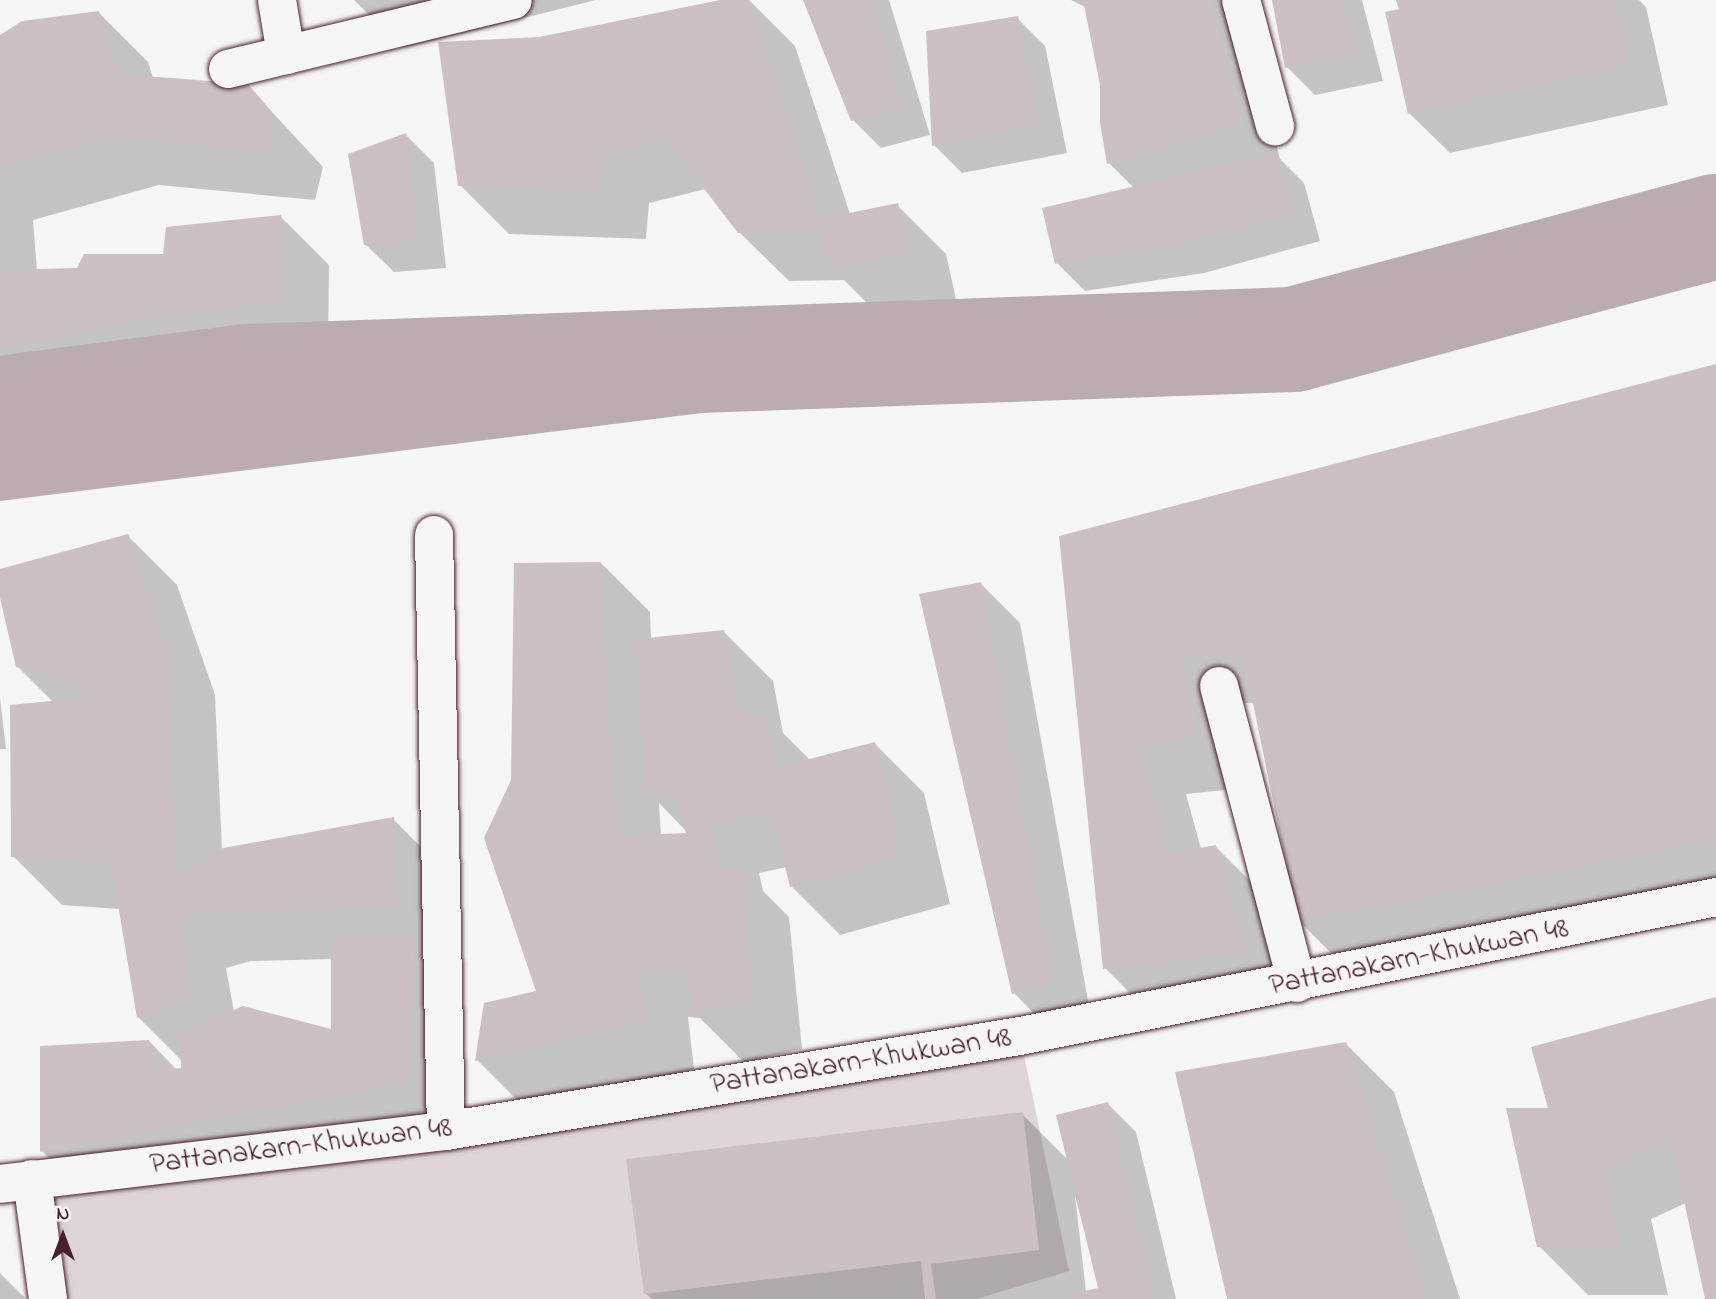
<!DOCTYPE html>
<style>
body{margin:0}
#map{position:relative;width:1716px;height:1299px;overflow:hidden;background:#f6f6f2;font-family:"Indie Flower",sans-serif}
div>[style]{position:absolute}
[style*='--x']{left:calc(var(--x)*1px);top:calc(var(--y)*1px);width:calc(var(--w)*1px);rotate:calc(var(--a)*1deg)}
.green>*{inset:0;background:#ddd6d5}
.water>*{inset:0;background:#bbadae}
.shadow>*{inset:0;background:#0003}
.river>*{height:105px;margin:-52.5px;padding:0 52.5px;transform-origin:52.5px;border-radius:52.5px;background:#bbadae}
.building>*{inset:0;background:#ccc1c0}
.roads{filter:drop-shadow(0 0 2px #4a1f2b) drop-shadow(0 0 2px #4a1f2b)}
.street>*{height:38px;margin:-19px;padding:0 19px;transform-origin:19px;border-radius:19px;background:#f6f6f2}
span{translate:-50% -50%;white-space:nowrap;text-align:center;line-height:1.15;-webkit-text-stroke:5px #f6f6f2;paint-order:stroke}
.street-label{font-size:30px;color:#4a1f2b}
.north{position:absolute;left:28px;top:1201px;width:70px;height:70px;-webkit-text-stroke:5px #f6f6f2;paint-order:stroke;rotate:0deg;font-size:19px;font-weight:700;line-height:28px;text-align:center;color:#4a1f2b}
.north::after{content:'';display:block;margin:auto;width:24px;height:32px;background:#4a1f2b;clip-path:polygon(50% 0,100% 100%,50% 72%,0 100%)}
</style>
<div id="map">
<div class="green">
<i style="clip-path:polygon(1020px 1036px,1069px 1271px,977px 1299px,49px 1299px,32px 1179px)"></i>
</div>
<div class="water">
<i style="clip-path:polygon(1293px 339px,0 501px,0 399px,248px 376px)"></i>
</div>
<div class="shadow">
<i style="clip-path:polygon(354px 0,596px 0,403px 48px)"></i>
<i style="clip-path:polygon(729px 0,749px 0,795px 46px,850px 214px,897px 205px,946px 254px,957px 304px,879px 315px,844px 280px,789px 281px,739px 232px,706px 189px,649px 203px,646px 239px,509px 234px,460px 185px,539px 39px)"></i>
<i style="clip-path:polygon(805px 0,889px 0,930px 135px,881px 148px,853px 120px)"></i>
<i style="clip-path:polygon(1071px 0,1238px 0,1280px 159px,1304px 183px,1320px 241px,1204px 273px,1085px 291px,1057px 263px,1134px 188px,1109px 163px,1102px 85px,1087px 8px)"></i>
<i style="clip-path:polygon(1274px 0,1362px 0,1383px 81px,1315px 95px,1287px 67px)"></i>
<i style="clip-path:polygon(1398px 0,1639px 0,1646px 7px,1668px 105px,1450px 153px,1410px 114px)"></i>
<i style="clip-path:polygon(99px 13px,148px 62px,153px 78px,248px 86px,323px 167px,315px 200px,159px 185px,33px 220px,37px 271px,78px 270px,164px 256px,281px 217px,329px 265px,328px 350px,186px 369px,0 409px,0 37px)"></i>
<i style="clip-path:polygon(1017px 18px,1045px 46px,1067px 153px,962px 173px,934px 145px)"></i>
<i style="clip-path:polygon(406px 135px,434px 163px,446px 268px,394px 272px,365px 244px)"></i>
<i style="clip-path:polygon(1716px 366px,1716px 897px,1348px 970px,1299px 921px,1254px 703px,1230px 703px,1244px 788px,1186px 794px,1201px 849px,1215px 846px,1264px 895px,1294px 1001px,1154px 1017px,1105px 968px,1061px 538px)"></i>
<i style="clip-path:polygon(evenodd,128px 536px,177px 585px,215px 695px,222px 850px,393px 819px,442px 868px,449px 1121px,81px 1190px,42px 1151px,149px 1041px,177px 1070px,183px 1069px,183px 1062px,139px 1018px,120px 909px,62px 905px,13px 856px,54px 703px,17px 666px,0 590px,0 570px,128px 536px,333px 959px,333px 1031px,234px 1012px,226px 968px,251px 961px,333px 959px)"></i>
<i style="clip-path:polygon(evenodd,601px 563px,650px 612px,651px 639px,724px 632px,773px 681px,783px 733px,811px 761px,875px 744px,924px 793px,950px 904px,840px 935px,791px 886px,787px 867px,759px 873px,763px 891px,789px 917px,802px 1049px,744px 1062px,700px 1018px,688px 1017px,694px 1069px,526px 1109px,477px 1060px,538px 993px,513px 780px,601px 563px,659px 803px,687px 832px,688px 835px,661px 836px,659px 803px)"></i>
<i style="clip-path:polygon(981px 584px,1020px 623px,1092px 1023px,1053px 1033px,1014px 993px)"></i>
<i style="clip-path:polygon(0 698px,6px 749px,0 749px)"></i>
<i style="clip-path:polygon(1716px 999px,1716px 1299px,1707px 1299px,1686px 1203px,1651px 1219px,1668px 1295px,1588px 1295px,1539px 1246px,1550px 1110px)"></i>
<i style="clip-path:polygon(1345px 1043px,1394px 1092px,1460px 1299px,1228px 1299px)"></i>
<i style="clip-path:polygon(evenodd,1108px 1104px,1136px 1132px,1176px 1299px,652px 1299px,645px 1293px,1022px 1114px,1069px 1161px,1108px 1104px,1075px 1195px,1100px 1289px,1086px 1292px,1075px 1195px)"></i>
<i style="clip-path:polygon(0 1273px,26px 1299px,0 1299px)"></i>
</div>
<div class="river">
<i style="--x:0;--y:408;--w:250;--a:-7.4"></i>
<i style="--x:248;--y:376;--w:1046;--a:-2.03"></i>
<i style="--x:1293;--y:339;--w:438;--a:-15"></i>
</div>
<div class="building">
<i style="clip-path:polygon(720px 0,748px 0,820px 219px,898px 203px,909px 255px,828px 267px,819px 231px,738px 233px,666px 139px,600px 155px,598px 191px,458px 186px,438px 42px,539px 37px)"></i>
<i style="clip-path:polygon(803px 0,871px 0,903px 107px,851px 121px)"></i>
<i style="clip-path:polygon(1083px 0,1210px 0,1242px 122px,1107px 164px,1100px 122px,1100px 85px)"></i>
<i style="clip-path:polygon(1272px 0,1343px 0,1356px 54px,1285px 68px)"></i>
<i style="clip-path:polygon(1396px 0,1615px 0,1629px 65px,1408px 114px,1385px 12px,1399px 9px)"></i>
<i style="clip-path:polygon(99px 11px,120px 74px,248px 84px,275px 116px,267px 152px,109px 137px,0 167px,0 35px,22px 21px)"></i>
<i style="clip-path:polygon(1018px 16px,1040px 125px,932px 146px,926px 31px)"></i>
<i style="clip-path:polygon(406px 133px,419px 241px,364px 245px,348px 154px)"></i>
<i style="clip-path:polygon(1276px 153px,1293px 213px,1175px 246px,1055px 264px,1042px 208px)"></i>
<i style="clip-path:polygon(281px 215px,280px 302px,136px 321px,0 350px,0 270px,77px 268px,84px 254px,163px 254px,166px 227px)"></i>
<i style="clip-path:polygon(1716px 364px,1716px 839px,1298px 922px,1243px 655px,1182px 655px,1196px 739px,1138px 746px,1169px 854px,1216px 845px,1247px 953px,1103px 969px,1059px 536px)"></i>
<i style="clip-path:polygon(128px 534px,167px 645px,177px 876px,223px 848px,394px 817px,398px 907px,201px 913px,178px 919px,192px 997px,137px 1018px,111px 863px,11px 857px,10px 705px,82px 698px,84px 686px,16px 667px,0 598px,0 569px)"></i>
<i style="clip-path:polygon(601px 562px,615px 836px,686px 833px,675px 797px,644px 790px,637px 639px,724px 630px,741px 715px,768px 715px,774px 768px,875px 742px,902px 855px,790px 887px,772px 813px,711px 824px,721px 869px,741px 867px,754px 1000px,694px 1014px,686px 971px,640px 969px,646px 1020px,475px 1061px,484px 1003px,536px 991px,484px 838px,511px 780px,514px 563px)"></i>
<i style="clip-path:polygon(981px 582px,1053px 984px,1012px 994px,919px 594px)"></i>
<i style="clip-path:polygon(331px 936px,416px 939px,410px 1082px,40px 1152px,40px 1046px,149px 1040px,158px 1070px,181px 1068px,180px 1034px,243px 1006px,331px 1029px)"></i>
<i style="clip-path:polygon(1716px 997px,1716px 1299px,1705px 1299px,1671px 1139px,1603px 1170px,1620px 1247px,1537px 1247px,1506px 1108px,1548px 1108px,1531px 1047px)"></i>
<i style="clip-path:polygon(1346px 1042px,1428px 1299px,1227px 1299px,1175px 1072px)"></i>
<i style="clip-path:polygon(1108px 1102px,1156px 1299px,1067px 1299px,1066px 1295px,1098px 1288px,1056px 1115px)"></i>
<i style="clip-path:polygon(1023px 1112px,1039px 1250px,931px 1264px,936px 1299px,925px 1299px,921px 1261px,644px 1294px,626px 1159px)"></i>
</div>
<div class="roads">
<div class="street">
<i style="--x:277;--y:0;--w:56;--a:80.7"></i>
<i style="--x:1241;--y:0;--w:131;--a:74.9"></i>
<i style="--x:228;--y:69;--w:293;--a:-13.6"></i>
<i style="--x:434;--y:535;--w:596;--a:88.85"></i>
<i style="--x:1219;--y:686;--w:307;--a:75.3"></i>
<i style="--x:32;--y:1179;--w:121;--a:82.4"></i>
<i style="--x:0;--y:1184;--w:449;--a:-6.8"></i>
<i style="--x:446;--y:1131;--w:582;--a:-9.4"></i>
<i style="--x:1020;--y:1036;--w:710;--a:-11.29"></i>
</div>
</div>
<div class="street-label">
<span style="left:1419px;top:958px;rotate:-11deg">Pattanakarn-Khukwan 48</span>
<span style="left:861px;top:1062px;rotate:-9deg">Pattanakarn-Khukwan 48</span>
<span style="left:301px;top:1147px;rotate:-7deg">Pattanakarn-Khukwan 48</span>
</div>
<div class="north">N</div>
</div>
